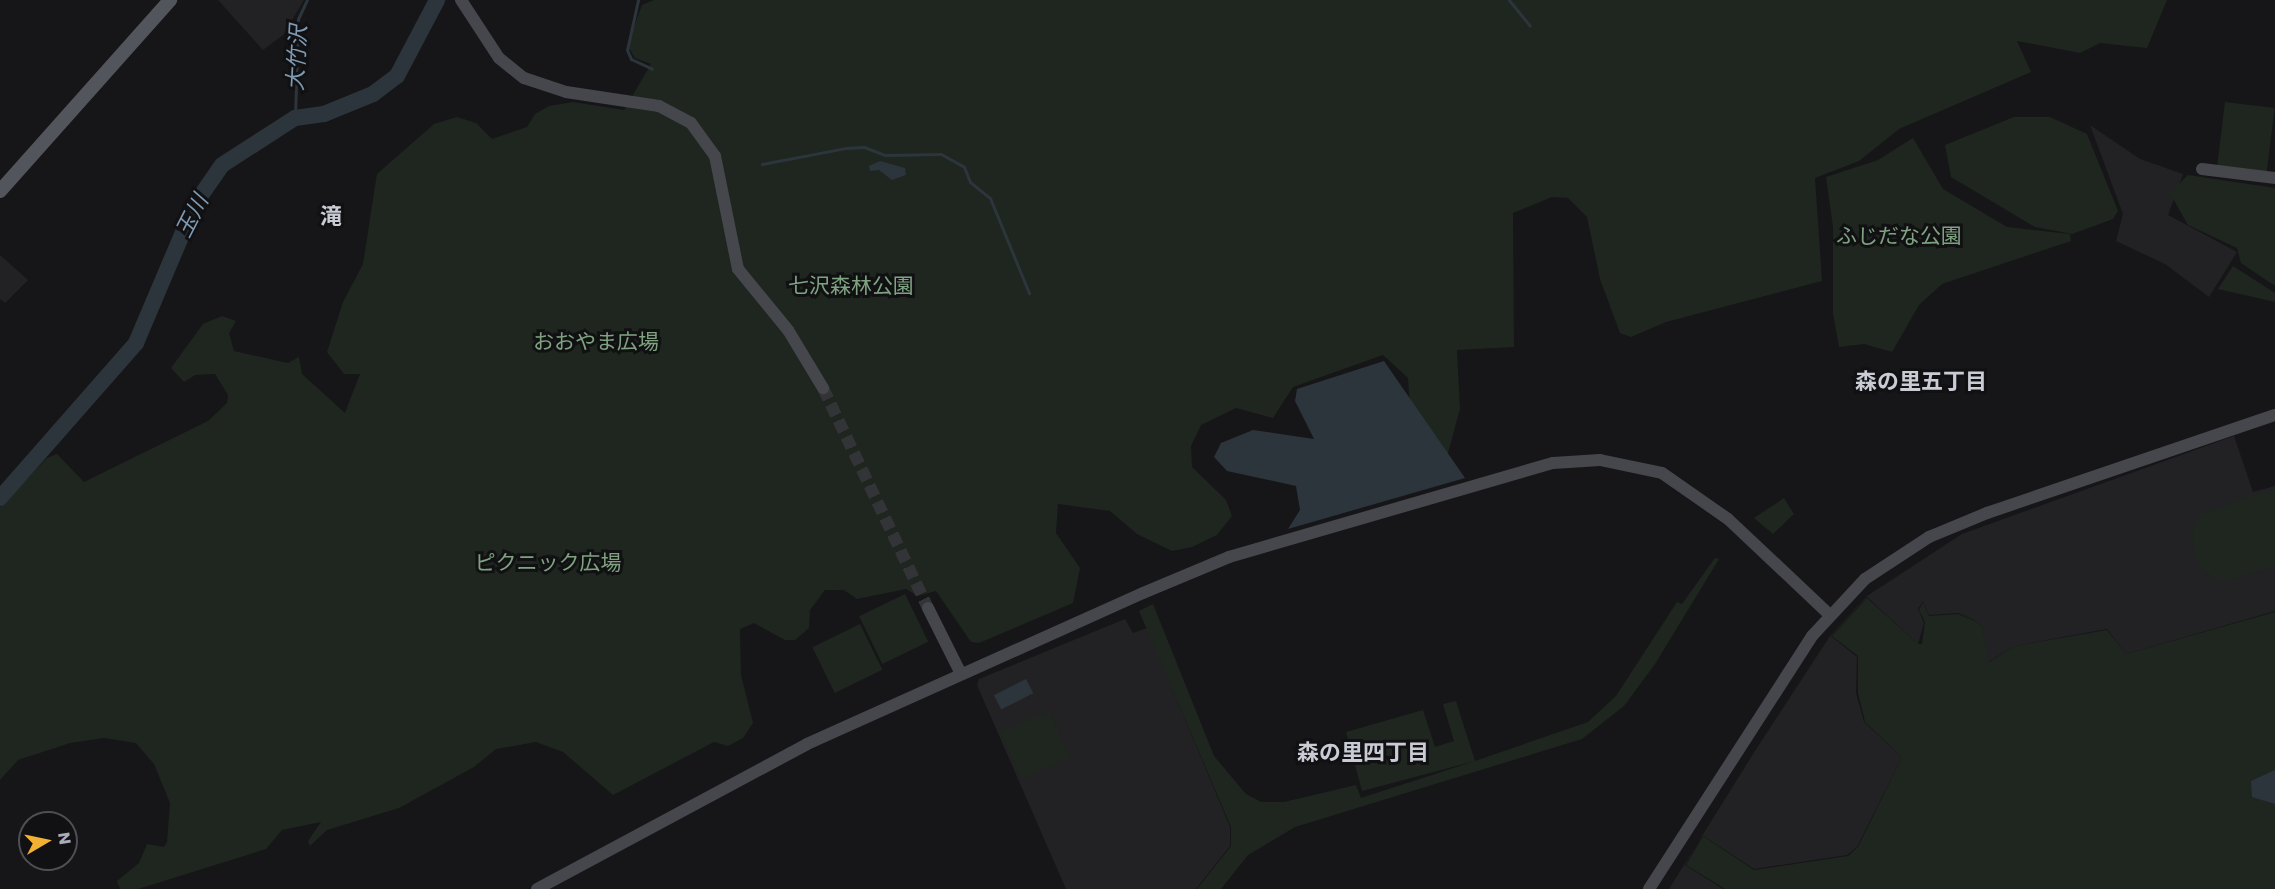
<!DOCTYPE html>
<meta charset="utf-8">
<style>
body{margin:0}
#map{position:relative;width:2275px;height:889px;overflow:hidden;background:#161618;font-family:Poppins,"Noto Sans JP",sans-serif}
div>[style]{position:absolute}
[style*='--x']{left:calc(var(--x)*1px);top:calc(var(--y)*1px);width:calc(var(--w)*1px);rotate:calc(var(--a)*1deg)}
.built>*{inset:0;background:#222225}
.green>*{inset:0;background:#1e261f;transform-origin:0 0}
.water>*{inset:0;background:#2c353c;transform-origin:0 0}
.stream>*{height:3px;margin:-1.5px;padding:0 1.5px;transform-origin:1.5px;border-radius:1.5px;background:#2c353c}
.river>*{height:16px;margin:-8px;padding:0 8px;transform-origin:8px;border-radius:8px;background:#2c353c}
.secondary-tunnel>*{height:12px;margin-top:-6px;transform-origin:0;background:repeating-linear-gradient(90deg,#333438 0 12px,transparent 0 18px)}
.secondary>*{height:12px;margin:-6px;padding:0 6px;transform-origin:6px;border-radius:6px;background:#45474d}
.primary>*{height:14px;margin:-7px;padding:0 7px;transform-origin:7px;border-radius:7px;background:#53555c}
span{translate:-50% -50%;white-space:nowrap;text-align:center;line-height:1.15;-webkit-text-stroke:6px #111113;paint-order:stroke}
.park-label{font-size:21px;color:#7fa381}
.water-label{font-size:22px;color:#7f9bb3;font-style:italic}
.neighbourhood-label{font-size:22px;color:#c9ccd4;font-weight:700}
.north{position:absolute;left:18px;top:811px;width:60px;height:60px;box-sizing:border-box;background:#111113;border:2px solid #4d4f55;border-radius:50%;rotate:81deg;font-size:16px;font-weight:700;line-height:24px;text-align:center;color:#a8adb8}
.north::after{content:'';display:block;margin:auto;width:21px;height:27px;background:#f2b134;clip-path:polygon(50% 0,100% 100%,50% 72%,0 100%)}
</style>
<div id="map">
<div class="built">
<i style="clip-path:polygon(218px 0,304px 0,283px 35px,263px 50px)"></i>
<i style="clip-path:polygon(2090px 125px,2140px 159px,2183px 174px,2168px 215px,2237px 252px,2209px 297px,2165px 264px,2116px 241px,2123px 214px)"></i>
<i style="clip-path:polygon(0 255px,28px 280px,5px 303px,0 299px)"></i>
<i style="clip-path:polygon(2234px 436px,2253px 492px,2275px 486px,2275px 611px,2126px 654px,2107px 629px,2015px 646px,1988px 662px,1982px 626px,1974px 620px,1958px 613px,1929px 615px,1923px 601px,1918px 609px,1924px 623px,1918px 644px,1867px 597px,1831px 636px,1857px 657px,1856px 693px,1864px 722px,1902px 757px,1857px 847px,1847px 855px,1754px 869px,1702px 835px,1685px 865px,1723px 889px,1669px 889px,1753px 754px,1830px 636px,1867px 596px,1962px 534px)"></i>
<i style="clip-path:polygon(1125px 619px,1133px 633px,1147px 628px,1230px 827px,1230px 846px,1196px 889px,1066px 889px,977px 685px,979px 679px)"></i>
</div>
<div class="green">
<i style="clip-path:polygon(654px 0,2167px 0,2147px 48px,2100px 43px,2080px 53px,2017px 41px,2031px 72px,1899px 129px,1859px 161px,1815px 178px,1822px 281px,1666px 322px,1631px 337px,1620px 333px,1600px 279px,1587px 217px,1568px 198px,1552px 197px,1513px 213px,1514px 347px,1457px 350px,1460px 409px,1443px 471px,1323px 445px,1410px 407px,1408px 378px,1383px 355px,1293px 387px,1273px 418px,1236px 408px,1201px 425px,1191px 446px,1192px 467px,1226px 500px,1232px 516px,1217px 535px,1192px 547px,1172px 551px,1137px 534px,1110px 511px,1058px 504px,1056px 533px,1080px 568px,1073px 603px,979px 643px,971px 642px,936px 591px,918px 596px,906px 589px,857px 599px,844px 590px,825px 590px,810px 610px,809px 628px,795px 640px,785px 640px,754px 623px,740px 629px,741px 675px,753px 723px,743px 738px,728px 746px,714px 742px,613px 795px,563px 752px,536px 742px,496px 749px,474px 767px,399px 808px,327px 830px,310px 846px,308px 841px,321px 822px,282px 830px,266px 849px,138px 889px,120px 889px,117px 881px,139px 863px,147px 844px,164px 847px,167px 842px,170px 803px,154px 764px,136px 743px,104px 738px,70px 743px,18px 760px,0 780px,0 507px,47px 458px,57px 454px,84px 482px,208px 421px,227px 403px,228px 395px,215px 374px,195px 375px,184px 382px,171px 368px,203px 324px,222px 316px,236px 321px,229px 333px,234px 351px,288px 363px,299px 357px,302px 374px,345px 413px,360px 374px,344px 374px,327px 352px,343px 302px,363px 264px,377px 174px,434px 124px,457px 117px,476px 123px,492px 139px,527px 127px,535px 114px,549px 106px,573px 102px,624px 110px,651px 64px,635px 58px,627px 45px,642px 5px)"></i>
<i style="left:2225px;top:102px;width:50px;height:64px;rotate:7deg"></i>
<i style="clip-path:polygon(2014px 117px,2050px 117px,2087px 134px,2118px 211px,2113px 219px,2072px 234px,2035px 227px,1951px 177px,1945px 145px)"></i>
<i style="clip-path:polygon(1913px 138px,1943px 189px,2007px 227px,2070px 234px,2071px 241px,1942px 284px,1919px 305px,1892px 352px,1864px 344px,1839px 347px,1833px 313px,1833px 227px,1826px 177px,1878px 160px)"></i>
<i style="clip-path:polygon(2188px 175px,2275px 188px,2275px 286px,2241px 263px,2237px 248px,2188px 225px,2170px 193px)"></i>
<i style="clip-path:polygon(2233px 266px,2275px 293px,2275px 302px,2218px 289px)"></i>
<i style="clip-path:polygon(2275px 488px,2275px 566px,2226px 581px,2211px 576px,2200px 567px,2193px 548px,2192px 533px,2200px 514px)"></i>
<i style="clip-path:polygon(1784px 498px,1794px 514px,1773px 534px,1754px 518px)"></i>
<i style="clip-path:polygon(1715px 558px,1719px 559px,1655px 664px,1624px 706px,1582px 739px,1295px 827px,1248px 855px,1221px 889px,1197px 889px,1231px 846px,1231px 827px,1139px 611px,1153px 604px,1214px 756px,1246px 794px,1261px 802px,1284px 802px,1356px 785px,1361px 798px,1475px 761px,1362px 791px,1346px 732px,1423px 710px,1435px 747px,1454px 741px,1443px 704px,1456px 701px,1475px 761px,1588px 722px,1616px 696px,1677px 602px,1682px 604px)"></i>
<i style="left:905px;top:594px;width:53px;height:51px;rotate:64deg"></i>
<i style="clip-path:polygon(1867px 598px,1918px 644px,1922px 644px,1925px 622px,1919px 610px,1923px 602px,1929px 616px,1958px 614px,1975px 621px,1982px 626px,1989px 662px,2015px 646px,2107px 630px,2126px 654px,2275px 612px,2275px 889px,1725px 889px,1686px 865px,1703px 836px,1754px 870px,1848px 856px,1858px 847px,1902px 757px,1865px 722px,1858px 693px,1858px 656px,1832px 636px)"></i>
<i style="left:860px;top:624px;width:51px;height:53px;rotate:64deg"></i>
<i style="left:1049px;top:711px;width:51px;height:53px;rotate:66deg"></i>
</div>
<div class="water">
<i style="clip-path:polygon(880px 161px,905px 168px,906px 175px,892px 180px,879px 170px,870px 171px,869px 166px)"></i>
<i style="clip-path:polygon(1384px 361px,1465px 478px,1288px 529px,1300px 510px,1296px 486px,1227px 471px,1214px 457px,1221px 443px,1253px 430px,1314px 439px,1295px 401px,1297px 389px)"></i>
<i style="left:1026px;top:679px;width:16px;height:36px;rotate:63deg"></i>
<i style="clip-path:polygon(2275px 770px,2275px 804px,2252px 797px,2251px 781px)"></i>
</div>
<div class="stream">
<i style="--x:638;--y:0;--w:51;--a:102.4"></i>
<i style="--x:627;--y:50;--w:10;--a:66"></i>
<i style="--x:631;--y:59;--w:23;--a:25"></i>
<i style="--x:1509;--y:0;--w:33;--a:51"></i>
<i style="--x:295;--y:118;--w:99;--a:-88.3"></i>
<i style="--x:298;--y:19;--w:21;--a:-65"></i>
<i style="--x:762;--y:164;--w:86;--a:-10.8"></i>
<i style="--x:846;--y:148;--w:18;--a:-3"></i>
<i style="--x:864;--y:147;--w:22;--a:21"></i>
<i style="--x:885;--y:155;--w:56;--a:-1"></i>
<i style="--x:941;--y:154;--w:26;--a:29"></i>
<i style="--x:964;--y:167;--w:16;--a:68"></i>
<i style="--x:970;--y:182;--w:26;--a:39"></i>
<i style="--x:990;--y:198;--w:103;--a:67.7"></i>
</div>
<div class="river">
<i style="--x:0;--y:498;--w:206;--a:-48.7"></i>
<i style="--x:136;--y:343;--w:151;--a:-67"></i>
<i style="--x:195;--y:204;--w:47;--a:-55.3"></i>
<i style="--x:222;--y:165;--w:87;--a:-32.8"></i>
<i style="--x:295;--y:118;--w:29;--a:-8"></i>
<i style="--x:324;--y:114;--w:53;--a:-22.2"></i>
<i style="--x:373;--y:94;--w:30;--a:-37"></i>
<i style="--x:397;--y:76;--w:86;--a:-62.2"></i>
</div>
<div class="secondary-tunnel">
<i style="--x:823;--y:388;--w:244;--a:64.5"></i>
</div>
<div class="secondary">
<i style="--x:461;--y:0;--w:69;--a:56.8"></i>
<i style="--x:499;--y:58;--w:32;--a:39"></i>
<i style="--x:524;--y:78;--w:44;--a:18.4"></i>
<i style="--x:566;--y:92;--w:94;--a:8.6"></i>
<i style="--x:659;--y:106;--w:36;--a:28"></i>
<i style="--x:691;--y:123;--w:41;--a:54"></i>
<i style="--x:715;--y:156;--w:115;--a:78.5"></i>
<i style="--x:738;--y:269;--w:79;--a:50.7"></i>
<i style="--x:788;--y:330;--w:68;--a:58.9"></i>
<i style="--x:2202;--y:169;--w:74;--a:7"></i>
<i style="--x:928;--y:608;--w:72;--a:63.4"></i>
<i style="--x:537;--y:889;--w:306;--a:-28.2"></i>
<i style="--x:807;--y:744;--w:368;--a:-24.2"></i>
<i style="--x:1143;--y:593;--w:93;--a:-22.7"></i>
<i style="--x:1229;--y:557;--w:337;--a:-16.2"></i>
<i style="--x:1553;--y:463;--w:47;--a:-3.7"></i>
<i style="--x:1600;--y:460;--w:63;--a:11.8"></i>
<i style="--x:1662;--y:473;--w:80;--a:34.9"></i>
<i style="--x:1728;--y:519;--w:140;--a:43.3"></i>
<i style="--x:1649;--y:889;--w:301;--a:-57.2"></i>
<i style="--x:1812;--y:636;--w:78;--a:-47.1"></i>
<i style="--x:1865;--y:579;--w:77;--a:-33.3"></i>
<i style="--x:1929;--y:537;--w:63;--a:-22.5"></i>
<i style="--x:1987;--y:513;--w:304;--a:-18.8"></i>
</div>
<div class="primary">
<i style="--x:0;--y:191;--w:256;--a:-48.3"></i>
</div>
<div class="park-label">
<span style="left:1899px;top:236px">ふじだな公園</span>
<span style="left:851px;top:286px">七沢森林公園</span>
<span style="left:596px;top:342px">おおやま広場</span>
<span style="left:548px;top:563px">ピクニック広場</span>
</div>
<div class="water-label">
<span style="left:297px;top:58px;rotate:-87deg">大竹沢</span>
<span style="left:192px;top:216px;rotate:-63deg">玉川</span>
</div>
<div class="neighbourhood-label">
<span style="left:331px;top:217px">滝</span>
<span style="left:1921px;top:382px">森の里五丁目</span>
<span style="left:1363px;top:753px">森の里四丁目</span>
</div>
<div class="north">N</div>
</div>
